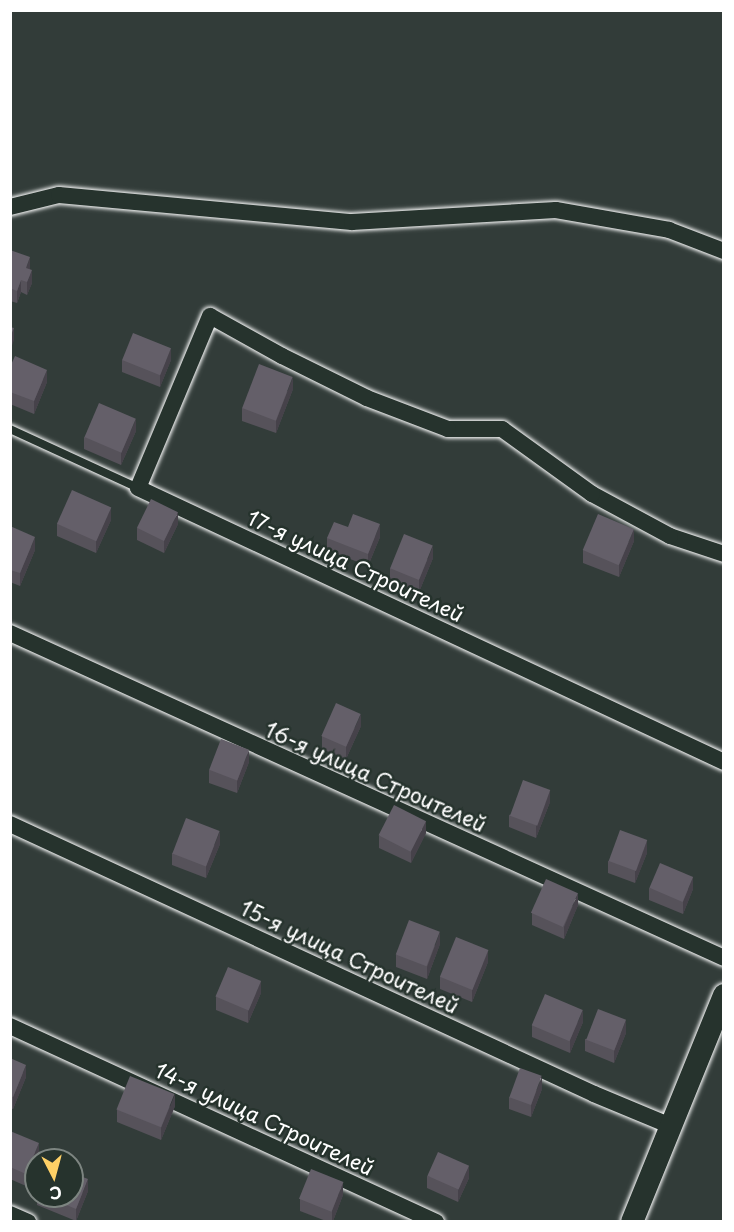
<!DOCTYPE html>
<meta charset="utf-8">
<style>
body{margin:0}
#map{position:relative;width:734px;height:1232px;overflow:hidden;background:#323c39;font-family:"Playpen Sans",sans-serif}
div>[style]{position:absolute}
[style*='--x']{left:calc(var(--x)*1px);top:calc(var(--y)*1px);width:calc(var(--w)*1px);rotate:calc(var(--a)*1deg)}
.roads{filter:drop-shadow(0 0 2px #fff) drop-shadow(0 0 2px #fff)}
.service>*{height:8px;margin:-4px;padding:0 4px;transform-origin:4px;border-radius:4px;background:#26332d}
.minor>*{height:16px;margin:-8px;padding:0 8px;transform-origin:8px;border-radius:8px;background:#26332d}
.secondary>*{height:22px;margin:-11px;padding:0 11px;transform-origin:11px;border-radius:11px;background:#26332d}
.wall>*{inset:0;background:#56525a}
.shaded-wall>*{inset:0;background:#46424a}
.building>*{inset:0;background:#645f69;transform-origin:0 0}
span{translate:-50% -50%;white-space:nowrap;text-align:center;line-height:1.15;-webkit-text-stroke:5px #26332d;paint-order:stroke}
.street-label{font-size:21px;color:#fff}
.frame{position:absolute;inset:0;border:12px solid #fff;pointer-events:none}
.north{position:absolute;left:24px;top:1148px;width:60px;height:60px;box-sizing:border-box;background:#26332d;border:2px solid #7d8581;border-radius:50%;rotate:174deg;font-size:16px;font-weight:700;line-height:24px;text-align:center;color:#fff}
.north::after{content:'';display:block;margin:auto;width:21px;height:27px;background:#ffd166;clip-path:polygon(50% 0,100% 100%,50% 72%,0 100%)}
</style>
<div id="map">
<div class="roads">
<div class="service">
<i style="--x:10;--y:429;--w:141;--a:24.7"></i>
</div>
<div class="minor">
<i style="--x:10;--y:207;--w:50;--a:-13.8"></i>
<i style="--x:59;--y:195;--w:294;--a:5.3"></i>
<i style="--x:352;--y:222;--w:204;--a:-3.4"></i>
<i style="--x:556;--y:210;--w:115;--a:10"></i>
<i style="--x:669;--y:230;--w:59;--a:20.9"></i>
<i style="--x:724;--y:554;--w:57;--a:-161.6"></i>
<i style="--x:670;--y:536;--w:89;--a:-151.7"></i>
<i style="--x:592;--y:494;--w:111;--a:-144.2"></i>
<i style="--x:502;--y:429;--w:54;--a:180"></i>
<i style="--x:448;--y:429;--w:87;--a:-159.1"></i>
<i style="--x:367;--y:398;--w:95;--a:-153.7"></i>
<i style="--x:282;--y:356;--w:82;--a:-150.9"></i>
<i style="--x:210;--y:316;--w:186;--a:112.7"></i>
<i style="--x:138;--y:488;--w:647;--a:25.06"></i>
<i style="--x:10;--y:633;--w:784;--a:24.47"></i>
<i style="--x:10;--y:824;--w:643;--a:24.81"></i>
<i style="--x:594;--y:1094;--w:83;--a:22.6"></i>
<i style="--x:10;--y:1026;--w:469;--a:24.7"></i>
<i style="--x:10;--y:1214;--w:20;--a:24"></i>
</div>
<div class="secondary">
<i style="--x:632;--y:1222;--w:245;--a:-67.9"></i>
</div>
</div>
<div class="wall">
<i style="clip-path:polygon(10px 250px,30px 270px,32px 283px,27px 295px,21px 292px,17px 303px,10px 301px)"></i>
<i style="clip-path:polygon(122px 360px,171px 360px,160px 387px,122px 372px)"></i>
<i style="clip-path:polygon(10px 367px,47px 382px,34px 414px,10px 404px)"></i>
<i style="clip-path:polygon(293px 389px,276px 433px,242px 421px,242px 408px)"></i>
<i style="clip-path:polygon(136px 431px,121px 465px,84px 449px,84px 437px)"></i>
<i style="clip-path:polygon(111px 520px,96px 553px,57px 536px,57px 524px)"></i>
<i style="clip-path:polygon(178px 524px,164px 553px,137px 540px,137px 528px)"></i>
<i style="clip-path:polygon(10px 526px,35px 550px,20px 586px,10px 582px)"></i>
<i style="clip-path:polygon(348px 527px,380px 537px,368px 566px,327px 550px,327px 538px)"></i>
<i style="clip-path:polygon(634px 541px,619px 577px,583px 563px,583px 550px)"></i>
<i style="clip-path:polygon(433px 558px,419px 592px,390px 581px,390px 568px)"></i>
<i style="clip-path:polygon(361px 726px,346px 759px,322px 749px,322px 736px)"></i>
<i style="clip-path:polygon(249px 762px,237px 793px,209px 783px,209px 770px)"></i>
<i style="clip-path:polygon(550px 802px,536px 838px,509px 827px,509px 815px)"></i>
<i style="clip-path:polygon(426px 833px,411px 863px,379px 848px,379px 836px)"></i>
<i style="clip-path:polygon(220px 844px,206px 878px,172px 865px,172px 853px)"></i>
<i style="clip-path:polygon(647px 853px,635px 883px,608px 873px,608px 861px)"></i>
<i style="clip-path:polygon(649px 888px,693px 889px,683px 914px,649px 900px)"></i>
<i style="clip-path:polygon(578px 905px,564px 939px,532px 925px,532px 913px)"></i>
<i style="clip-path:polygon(440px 944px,427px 979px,396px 967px,396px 955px)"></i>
<i style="clip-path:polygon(488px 962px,472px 1002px,440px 989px,440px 977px)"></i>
<i style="clip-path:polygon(261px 993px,248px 1023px,216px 1010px,216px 997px)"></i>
<i style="clip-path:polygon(583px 1022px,570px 1053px,532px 1037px,532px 1025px)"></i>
<i style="clip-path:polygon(626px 1033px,614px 1063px,585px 1051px,585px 1039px)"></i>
<i style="clip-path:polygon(10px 1058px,26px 1077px,13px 1109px,10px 1108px)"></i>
<i style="clip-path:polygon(542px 1089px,531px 1117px,509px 1109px,509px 1097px)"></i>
<i style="clip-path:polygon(175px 1106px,161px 1140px,117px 1122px,117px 1110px)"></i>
<i style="clip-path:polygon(10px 1131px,39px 1156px,36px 1160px,36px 1163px,26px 1186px,10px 1179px)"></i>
<i style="clip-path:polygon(427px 1176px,469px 1178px,458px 1202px,427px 1188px)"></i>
<i style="clip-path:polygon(88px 1191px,76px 1221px,37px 1205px,37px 1196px,72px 1196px)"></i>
<i style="clip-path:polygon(343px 1195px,333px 1221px,326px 1221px,300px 1211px,300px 1199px)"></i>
</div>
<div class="shaded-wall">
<i style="clip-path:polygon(30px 257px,30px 269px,26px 280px,26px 268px)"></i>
<i style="clip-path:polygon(32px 270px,32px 283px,27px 295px,27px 282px)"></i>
<i style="clip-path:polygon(21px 280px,21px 292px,17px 303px,17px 291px)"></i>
<i style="clip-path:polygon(14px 328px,14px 340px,10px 351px,10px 338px)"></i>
<i style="clip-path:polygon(171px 348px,171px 360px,160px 387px,160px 374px)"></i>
<i style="clip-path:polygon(47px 370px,47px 382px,34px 414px,34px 401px)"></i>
<i style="clip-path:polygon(293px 377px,293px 389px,276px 433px,276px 421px)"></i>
<i style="clip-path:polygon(136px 419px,136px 431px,121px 465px,121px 453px)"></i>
<i style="clip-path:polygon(111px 507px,111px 520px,96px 553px,96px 541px)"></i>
<i style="clip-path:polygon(178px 512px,178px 524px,164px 553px,164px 541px)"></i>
<i style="clip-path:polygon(380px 524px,380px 537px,368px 566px,368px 554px)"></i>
<i style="clip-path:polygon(634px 529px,634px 541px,619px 577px,619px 565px)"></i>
<i style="clip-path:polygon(35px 537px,35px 550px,20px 586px,20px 573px)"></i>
<i style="clip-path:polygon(433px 546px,433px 558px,419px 592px,419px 580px)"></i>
<i style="clip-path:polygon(361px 714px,361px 726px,346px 759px,346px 747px)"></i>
<i style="clip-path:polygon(249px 750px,249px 762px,237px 793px,237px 781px)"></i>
<i style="clip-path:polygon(550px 790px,550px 802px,536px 838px,536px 826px)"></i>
<i style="clip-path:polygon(426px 821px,426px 833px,411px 863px,411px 851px)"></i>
<i style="clip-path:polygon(220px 831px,220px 844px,206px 878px,206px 866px)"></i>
<i style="clip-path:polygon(647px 840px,647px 853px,635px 883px,635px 871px)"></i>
<i style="clip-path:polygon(693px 877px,693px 889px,683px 914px,683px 902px)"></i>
<i style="clip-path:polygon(578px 893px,578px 905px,564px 939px,564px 927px)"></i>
<i style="clip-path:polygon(440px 932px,440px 944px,427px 979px,427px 967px)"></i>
<i style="clip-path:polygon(488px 950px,488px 962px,472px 1002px,472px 990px)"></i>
<i style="clip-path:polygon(261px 981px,261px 993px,248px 1023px,248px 1011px)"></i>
<i style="clip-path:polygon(583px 1010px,583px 1022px,570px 1053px,570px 1040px)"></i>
<i style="clip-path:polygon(626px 1020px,626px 1033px,614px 1063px,614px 1051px)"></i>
<i style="clip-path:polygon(26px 1065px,26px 1077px,13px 1109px,13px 1097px)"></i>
<i style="clip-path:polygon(542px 1076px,542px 1089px,531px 1117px,531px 1105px)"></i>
<i style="clip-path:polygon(175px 1094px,175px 1106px,161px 1140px,161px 1128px)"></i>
<i style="clip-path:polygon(39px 1143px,39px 1156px,37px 1160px,36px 1160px,36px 1163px,26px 1186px,26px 1174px)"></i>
<i style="clip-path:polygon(469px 1166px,469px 1178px,458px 1202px,458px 1190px)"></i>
<i style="clip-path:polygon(88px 1179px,88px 1191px,76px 1221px,76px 1209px)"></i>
<i style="clip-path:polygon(343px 1182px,343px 1195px,333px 1221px,332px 1221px,332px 1211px)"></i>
</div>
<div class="building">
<i style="clip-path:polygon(10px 250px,30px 257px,26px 268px,32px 270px,27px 282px,21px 280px,17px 291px,10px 288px)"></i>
<i style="clip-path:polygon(10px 327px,14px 328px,10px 338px)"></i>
<i style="left:133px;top:333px;width:41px;height:29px;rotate:22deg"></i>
<i style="clip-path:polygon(15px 356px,47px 370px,34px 401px,10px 392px,10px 367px)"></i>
<i style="left:259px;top:364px;width:36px;height:47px;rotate:21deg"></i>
<i style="left:99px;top:403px;width:40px;height:37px;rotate:23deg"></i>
<i style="left:72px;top:490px;width:43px;height:37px;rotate:24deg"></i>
<i style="left:151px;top:499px;width:30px;height:32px;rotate:26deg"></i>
<i style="clip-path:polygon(353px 514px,380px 524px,368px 554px,327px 538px,334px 522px,348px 527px)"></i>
<i style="left:598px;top:514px;width:39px;height:39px;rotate:23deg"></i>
<i style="clip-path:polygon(10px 526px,35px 537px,20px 573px,10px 570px)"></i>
<i style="left:404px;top:534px;width:31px;height:37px;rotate:22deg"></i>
<i style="left:336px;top:703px;width:27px;height:36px;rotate:24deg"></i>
<i style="left:221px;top:739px;width:30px;height:33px;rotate:21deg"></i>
<i style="left:523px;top:780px;width:29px;height:38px;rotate:20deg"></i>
<i style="left:394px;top:805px;width:36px;height:34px;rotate:27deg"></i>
<i style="left:186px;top:818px;width:36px;height:38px;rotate:21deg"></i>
<i style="left:620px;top:830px;width:29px;height:33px;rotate:20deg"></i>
<i style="left:660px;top:863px;width:36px;height:27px;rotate:23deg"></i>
<i style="left:546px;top:879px;width:35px;height:37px;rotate:24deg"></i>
<i style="left:409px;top:920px;width:33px;height:37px;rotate:21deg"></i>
<i style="left:456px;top:937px;width:35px;height:43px;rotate:22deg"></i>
<i style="left:228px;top:967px;width:36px;height:32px;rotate:23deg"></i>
<i style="left:545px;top:994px;width:41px;height:34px;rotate:23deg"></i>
<i style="left:598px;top:1009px;width:30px;height:33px;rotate:21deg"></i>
<i style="clip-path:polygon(10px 1058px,26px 1065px,13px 1097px,10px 1096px)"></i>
<i style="left:520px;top:1068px;width:23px;height:31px;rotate:20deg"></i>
<i style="left:130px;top:1076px;width:48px;height:36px;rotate:22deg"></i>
<i style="clip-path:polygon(10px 1131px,39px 1143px,26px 1174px,10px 1167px)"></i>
<i style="left:438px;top:1152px;width:34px;height:26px;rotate:24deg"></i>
<i style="left:311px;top:1169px;width:35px;height:32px;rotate:22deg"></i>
<i style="clip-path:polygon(72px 1173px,88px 1179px,76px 1209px,45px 1196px,72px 1196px)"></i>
</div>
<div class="street-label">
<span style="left:356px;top:565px;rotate:25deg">17-я улица Строителей</span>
<span style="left:376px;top:776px;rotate:24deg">16-я улица Строителей</span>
<span style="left:350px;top:956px;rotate:25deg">15-я улица Строителей</span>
<span style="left:265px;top:1118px;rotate:25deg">14-я улица Строителей</span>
</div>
<div class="frame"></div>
<div class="north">С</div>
</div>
